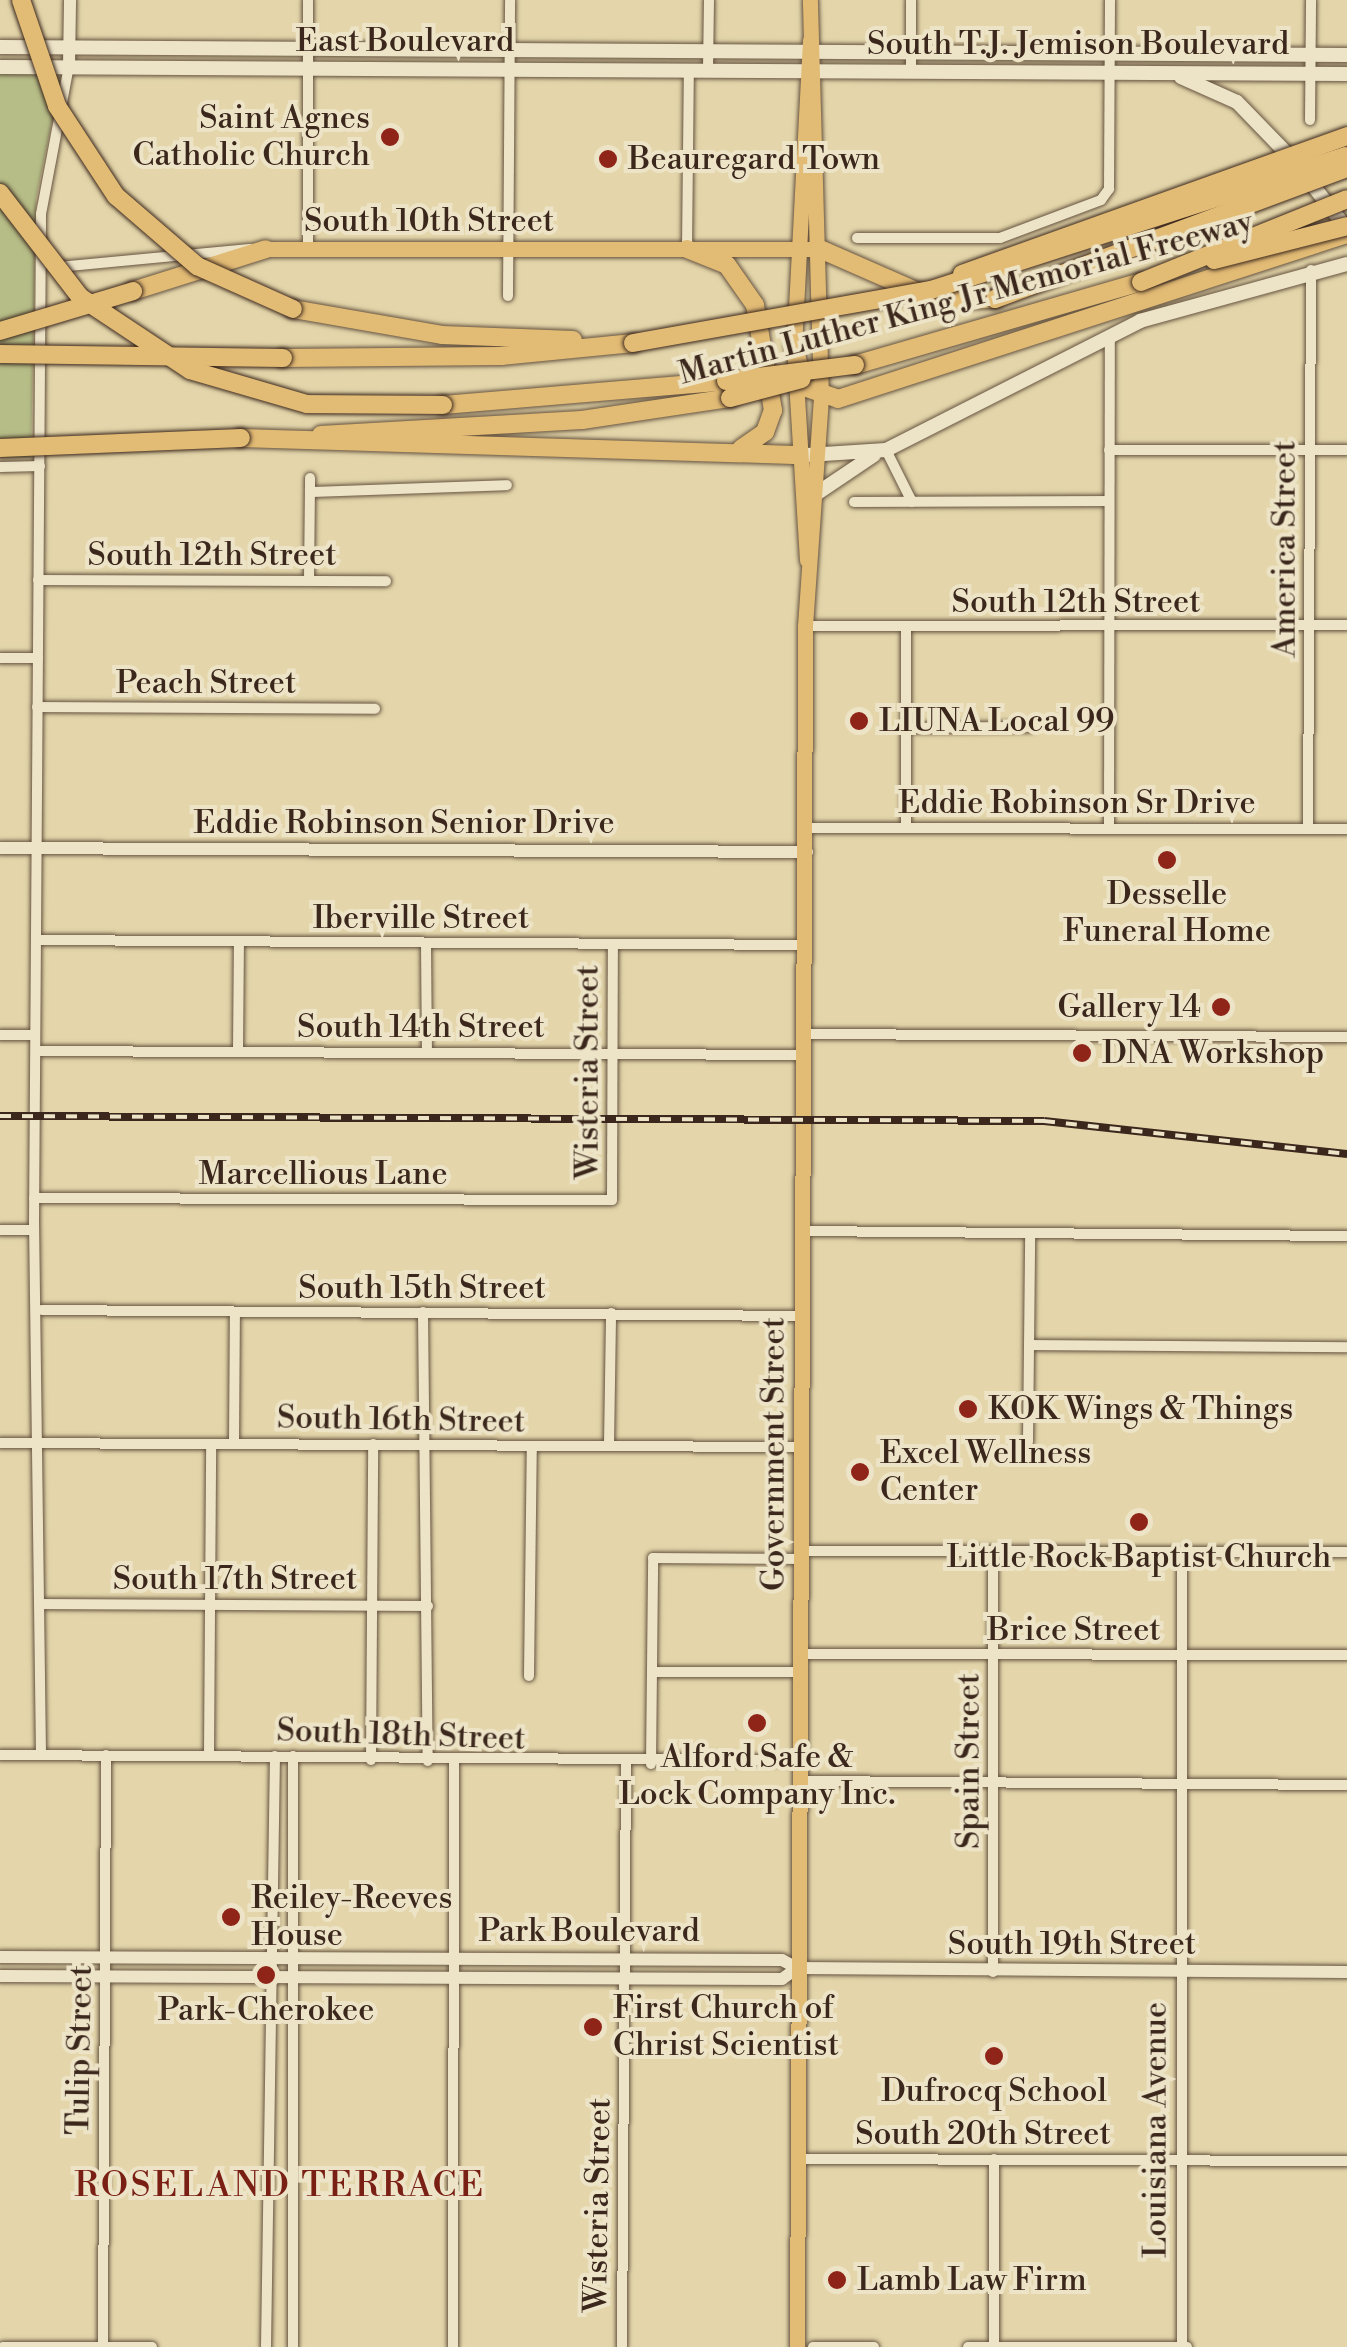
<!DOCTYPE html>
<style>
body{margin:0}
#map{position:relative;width:1347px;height:2347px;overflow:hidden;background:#e4d6aa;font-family:"Libre Bodoni",serif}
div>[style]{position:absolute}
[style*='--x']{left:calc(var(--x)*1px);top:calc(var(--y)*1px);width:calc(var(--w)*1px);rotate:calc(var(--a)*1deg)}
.green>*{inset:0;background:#b6bd87}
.roads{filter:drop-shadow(0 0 2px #655340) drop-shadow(0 0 2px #655340)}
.minor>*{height:10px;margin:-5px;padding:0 5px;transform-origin:5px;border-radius:5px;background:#ede4c8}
.tertiary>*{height:12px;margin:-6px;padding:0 6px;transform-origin:6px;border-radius:6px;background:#ede4c8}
.secondary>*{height:14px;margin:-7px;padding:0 7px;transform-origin:7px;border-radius:7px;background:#ede4c8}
.primary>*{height:15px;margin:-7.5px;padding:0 7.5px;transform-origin:7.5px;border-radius:7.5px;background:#e2bb75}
.motorway>*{height:18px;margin:-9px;padding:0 9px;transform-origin:9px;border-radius:9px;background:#e2bb75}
.rail>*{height:8px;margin-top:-4px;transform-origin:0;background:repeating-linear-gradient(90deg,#ede4c8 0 11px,#3b271c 0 22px);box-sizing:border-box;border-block:2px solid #3b271c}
.bridges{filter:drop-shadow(0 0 2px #3b271c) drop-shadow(0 0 2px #3b271c)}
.motorway-bridge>*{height:18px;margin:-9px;padding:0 9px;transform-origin:9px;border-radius:9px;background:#e2bb75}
.dots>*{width:28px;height:28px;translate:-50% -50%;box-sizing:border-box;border:5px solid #ede4c8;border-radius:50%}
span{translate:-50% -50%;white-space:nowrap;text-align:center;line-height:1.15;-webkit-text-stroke:8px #ede4c8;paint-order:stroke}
.street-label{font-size:32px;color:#3b271c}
.poi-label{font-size:32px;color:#3b271c}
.right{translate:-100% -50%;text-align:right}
.left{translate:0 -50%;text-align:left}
.neighbourhood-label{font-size:35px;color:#7a1f14;letter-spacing:2.5px}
</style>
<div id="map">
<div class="green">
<i style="clip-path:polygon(0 71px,61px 77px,36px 199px,31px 458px,0 458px)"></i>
</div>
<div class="roads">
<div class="minor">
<i style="--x:308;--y:0;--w:248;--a:90"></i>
<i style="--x:708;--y:70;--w:70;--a:-89.2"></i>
<i style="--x:911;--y:71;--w:71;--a:-90"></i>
<i style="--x:1310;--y:120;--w:120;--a:-89.5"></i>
<i style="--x:857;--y:238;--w:143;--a:0"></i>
<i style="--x:1000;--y:238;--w:108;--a:-20.6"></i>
<i style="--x:1101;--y:200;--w:14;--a:-54"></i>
<i style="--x:1109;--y:189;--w:189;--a:-89.7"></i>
<i style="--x:687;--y:249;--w:179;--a:-89.4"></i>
<i style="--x:58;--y:267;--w:193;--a:-5.4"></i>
<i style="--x:508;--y:296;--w:296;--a:-89.6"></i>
<i style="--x:886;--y:450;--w:58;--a:63.4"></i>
<i style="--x:1109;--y:450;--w:238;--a:0"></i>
<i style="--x:0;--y:467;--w:40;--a:-1.4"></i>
<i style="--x:310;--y:492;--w:197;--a:-2"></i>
<i style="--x:854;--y:502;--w:255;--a:-0.2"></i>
<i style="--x:38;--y:580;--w:348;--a:0.2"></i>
<i style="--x:309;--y:580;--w:102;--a:-89.4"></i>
<i style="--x:805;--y:626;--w:542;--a:-0.11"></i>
<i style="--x:0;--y:658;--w:38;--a:0"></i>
<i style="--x:37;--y:707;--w:338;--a:0.3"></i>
<i style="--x:907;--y:728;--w:124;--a:-0.5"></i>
<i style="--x:906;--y:827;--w:200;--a:-90"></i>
<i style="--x:807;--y:828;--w:540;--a:0.11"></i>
<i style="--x:1109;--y:829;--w:494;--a:-89.9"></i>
<i style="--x:1308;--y:829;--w:559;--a:-89.69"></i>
<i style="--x:36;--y:940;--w:769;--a:0.37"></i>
<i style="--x:426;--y:943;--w:109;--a:89.5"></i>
<i style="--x:806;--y:1034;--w:541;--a:0.32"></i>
<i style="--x:0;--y:1035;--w:35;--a:0"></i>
<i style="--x:36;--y:1051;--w:769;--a:0.3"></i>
<i style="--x:238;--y:1051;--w:109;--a:-89.5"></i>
<i style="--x:34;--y:1198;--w:578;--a:0.2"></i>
<i style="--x:612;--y:1200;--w:256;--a:-89.8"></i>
<i style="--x:0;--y:1230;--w:34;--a:0"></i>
<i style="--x:803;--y:1231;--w:544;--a:0.53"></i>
<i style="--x:42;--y:1310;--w:761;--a:0.45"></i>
<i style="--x:423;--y:1312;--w:449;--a:89.4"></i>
<i style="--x:1029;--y:1345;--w:318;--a:0.4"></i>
<i style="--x:1028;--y:1442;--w:208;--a:-89.4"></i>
<i style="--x:0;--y:1443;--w:802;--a:0.29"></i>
<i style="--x:234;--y:1443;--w:130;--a:-89.6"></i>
<i style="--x:609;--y:1445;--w:132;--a:-89.1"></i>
<i style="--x:801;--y:1551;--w:546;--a:0.1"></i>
<i style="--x:1182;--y:1552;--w:795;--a:90"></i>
<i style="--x:41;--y:1604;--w:387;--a:0.3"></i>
<i style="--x:801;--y:1654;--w:546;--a:0.1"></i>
<i style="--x:652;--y:1672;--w:148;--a:0"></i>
<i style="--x:529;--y:1676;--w:230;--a:-89.3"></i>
<i style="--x:0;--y:1755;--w:800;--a:0.36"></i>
<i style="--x:41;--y:1755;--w:534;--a:-90.75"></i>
<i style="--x:34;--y:1221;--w:1007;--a:-89.6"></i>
<i style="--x:41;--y:214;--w:151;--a:-79.3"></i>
<i style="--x:209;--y:1755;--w:311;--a:-89.6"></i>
<i style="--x:293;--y:1756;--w:591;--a:90"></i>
<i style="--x:371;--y:1760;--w:316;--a:-89.6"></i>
<i style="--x:651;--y:1764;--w:206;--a:-89.4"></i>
<i style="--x:653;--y:1558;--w:148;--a:0.4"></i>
<i style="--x:800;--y:1781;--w:547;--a:0.42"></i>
<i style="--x:993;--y:1972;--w:421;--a:-90"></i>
<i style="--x:798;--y:2159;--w:549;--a:0.21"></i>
<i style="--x:3;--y:2347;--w:149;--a:0"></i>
<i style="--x:103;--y:2347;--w:592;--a:-89.71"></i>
<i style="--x:266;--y:2347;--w:591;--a:-89.13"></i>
<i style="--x:453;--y:2347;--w:584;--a:-89.9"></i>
<i style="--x:622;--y:2347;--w:583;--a:-89.61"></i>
<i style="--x:813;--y:2347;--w:61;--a:0"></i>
<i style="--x:968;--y:2347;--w:219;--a:0"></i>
<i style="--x:994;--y:2347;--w:188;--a:-90"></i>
</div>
<div class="tertiary">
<i style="--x:69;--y:66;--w:66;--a:-89.1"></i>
<i style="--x:0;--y:848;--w:807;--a:0.28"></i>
<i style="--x:0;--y:1957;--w:782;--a:0.22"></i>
<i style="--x:782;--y:1960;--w:17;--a:28"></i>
<i style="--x:797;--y:1968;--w:550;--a:0.42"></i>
<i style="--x:0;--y:1976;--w:782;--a:0.22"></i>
<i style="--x:782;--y:1979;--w:19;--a:-36"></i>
</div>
<div class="secondary">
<i style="--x:0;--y:47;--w:1347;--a:0.34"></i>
<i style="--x:0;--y:67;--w:1347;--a:0.3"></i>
<i style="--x:1181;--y:77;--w:61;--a:24.1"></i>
<i style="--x:1237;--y:102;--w:82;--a:46"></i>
<i style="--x:1307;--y:178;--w:65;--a:51.9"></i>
<i style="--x:808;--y:455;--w:78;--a:-3.7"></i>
<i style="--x:886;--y:450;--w:285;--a:-26.9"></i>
<i style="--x:1140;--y:321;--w:215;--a:-15.4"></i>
<i style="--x:819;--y:492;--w:66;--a:-33.9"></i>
</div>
<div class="primary">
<i style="--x:266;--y:249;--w:554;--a:0"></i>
<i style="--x:807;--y:560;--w:214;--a:-93.5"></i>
<i style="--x:794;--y:346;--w:306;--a:-87"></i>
<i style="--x:797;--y:2347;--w:1721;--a:-89.73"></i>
<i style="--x:805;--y:626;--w:229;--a:-86"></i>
<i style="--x:821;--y:398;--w:398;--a:-91.6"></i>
</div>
<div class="motorway">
<i style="--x:687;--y:249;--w:43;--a:21.8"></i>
<i style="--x:727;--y:265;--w:49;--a:55"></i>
<i style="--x:755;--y:305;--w:107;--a:80.3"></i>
<i style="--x:773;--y:410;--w:23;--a:110"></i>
<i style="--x:765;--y:432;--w:29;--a:145"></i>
<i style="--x:820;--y:249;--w:127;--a:23.7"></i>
<i style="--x:936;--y:300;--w:59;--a:-1"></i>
<i style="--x:133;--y:291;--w:139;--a:-17.5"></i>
<i style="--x:293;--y:309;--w:151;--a:9.9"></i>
<i style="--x:442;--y:335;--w:131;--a:2.2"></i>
<i style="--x:794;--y:346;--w:42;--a:76.3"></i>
<i style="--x:804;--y:387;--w:36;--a:19"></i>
<i style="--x:838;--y:399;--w:535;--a:-17.96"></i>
<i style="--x:283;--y:358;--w:218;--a:-0.5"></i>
<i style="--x:501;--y:356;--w:133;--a:-5.6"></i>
<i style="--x:855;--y:365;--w:298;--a:-16.2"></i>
<i style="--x:443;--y:405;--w:284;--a:-4.8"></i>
<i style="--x:321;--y:435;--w:261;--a:-3.3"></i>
<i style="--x:582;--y:420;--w:150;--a:-8.5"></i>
<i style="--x:241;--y:438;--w:553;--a:1.76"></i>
</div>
</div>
<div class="rail">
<i style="--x:0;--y:1116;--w:1044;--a:0.27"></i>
<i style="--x:1044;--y:1121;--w:305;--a:6.2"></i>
</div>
<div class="bridges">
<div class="motorway-bridge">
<i style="--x:21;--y:0;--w:112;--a:71.2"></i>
<i style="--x:57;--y:106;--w:108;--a:56.8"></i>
<i style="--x:116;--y:196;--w:107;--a:40.8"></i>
<i style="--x:197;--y:266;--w:105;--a:24.1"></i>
<i style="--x:0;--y:193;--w:131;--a:52.4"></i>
<i style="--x:80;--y:297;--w:132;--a:33.6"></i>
<i style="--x:190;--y:370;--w:122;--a:16.2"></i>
<i style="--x:307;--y:404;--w:136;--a:0.4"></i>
<i style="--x:1214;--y:260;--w:137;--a:-14.3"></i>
<i style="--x:962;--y:274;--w:409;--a:-19.7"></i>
<i style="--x:1141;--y:282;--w:222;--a:-21.9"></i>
<i style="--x:995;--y:299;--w:376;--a:-20.4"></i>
<i style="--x:0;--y:331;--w:139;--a:-16.7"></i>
<i style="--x:633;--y:343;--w:303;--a:-10.1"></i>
<i style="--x:931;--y:290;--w:437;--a:-17.9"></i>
<i style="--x:0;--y:354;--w:283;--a:0.8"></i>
<i style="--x:726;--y:381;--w:130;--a:-7.1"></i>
<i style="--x:730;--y:398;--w:74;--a:-14.8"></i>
<i style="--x:0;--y:448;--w:241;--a:-2.4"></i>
</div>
</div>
<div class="dots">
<i style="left:390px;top:137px;background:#8f2418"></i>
<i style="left:608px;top:159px;background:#8f2418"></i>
<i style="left:859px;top:721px;background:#8f2418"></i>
<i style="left:1167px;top:860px;background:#8f2418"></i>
<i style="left:1221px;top:1007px;background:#8f2418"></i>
<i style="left:1082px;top:1053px;background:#8f2418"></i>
<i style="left:968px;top:1409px;background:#8f2418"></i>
<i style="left:860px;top:1472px;background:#8f2418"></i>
<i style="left:1139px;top:1522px;background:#8f2418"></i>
<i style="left:757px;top:1723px;background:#8f2418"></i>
<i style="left:231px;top:1917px;background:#8f2418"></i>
<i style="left:266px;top:1975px;background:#8f2418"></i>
<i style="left:593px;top:2027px;background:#8f2418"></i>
<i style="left:994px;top:2056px;background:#8f2418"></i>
<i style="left:837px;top:2280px;background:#8f2418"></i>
</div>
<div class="street-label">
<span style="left:405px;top:41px">East Boulevard</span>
<span style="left:1078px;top:44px">South T.J. Jemison Boulevard</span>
<span style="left:429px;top:221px">South 10th Street</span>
<span style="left:966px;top:298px;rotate:-15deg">Martin Luther King Jr Memorial Freeway</span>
<span style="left:1285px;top:549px;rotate:-90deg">America Street</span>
<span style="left:212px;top:555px">South 12th Street</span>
<span style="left:1076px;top:602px">South 12th Street</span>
<span style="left:206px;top:683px">Peach Street</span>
<span style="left:1077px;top:803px">Eddie Robinson Sr Drive</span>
<span style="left:404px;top:823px">Eddie Robinson Senior Drive</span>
<span style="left:421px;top:918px">Iberville Street</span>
<span style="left:421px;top:1027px">South 14th Street</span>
<span style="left:588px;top:1072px;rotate:-90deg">Wisteria Street</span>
<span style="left:323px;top:1174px">Marcellious Lane</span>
<span style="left:422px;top:1288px">South 15th Street</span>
<span style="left:401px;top:1420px;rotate:1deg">South 16th Street</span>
<span style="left:774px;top:1454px;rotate:-90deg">Government Street</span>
<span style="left:235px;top:1579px">South 17th Street</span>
<span style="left:1074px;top:1630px">Brice Street</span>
<span style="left:401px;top:1735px;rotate:2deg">South 18th Street</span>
<span style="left:969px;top:1761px;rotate:-90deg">Spain Street</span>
<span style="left:589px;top:1931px">Park Boulevard</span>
<span style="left:1072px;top:1944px">South 19th Street</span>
<span style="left:80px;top:2050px;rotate:-89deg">Tulip Street</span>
<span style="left:1156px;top:2130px;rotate:-90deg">Louisiana Avenue</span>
<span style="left:983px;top:2134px">South 20th Street</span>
<span style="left:598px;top:2205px;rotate:-89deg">Wisteria Street</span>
</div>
<div class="poi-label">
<span class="right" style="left:370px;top:137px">Saint Agnes<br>Catholic Church</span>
<span class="left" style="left:628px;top:159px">Beauregard Town</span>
<span class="left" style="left:879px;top:721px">LIUNA Local 99</span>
<span style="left:1167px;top:913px">Desselle<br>Funeral Home</span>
<span class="right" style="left:1201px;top:1007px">Gallery 14</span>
<span class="left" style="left:1102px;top:1053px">DNA Workshop</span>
<span class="left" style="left:988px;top:1409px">KOK Wings &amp; Things</span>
<span class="left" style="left:880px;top:1472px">Excel Wellness<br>Center</span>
<span style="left:1139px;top:1557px">Little Rock Baptist Church</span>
<span style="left:757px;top:1776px">Alford Safe &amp;<br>Lock Company Inc.</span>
<span class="left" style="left:251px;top:1917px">Reiley-Reeves<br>House</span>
<span class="left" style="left:613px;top:2027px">First Church of<br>Christ Scientist</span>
<span style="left:266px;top:2010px">Park-Cherokee</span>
<span style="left:994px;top:2091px">Dufrocq School</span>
<span class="left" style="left:857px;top:2280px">Lamb Law Firm</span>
</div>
<div class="neighbourhood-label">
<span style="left:280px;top:2186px">ROSELAND TERRACE</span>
</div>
</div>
